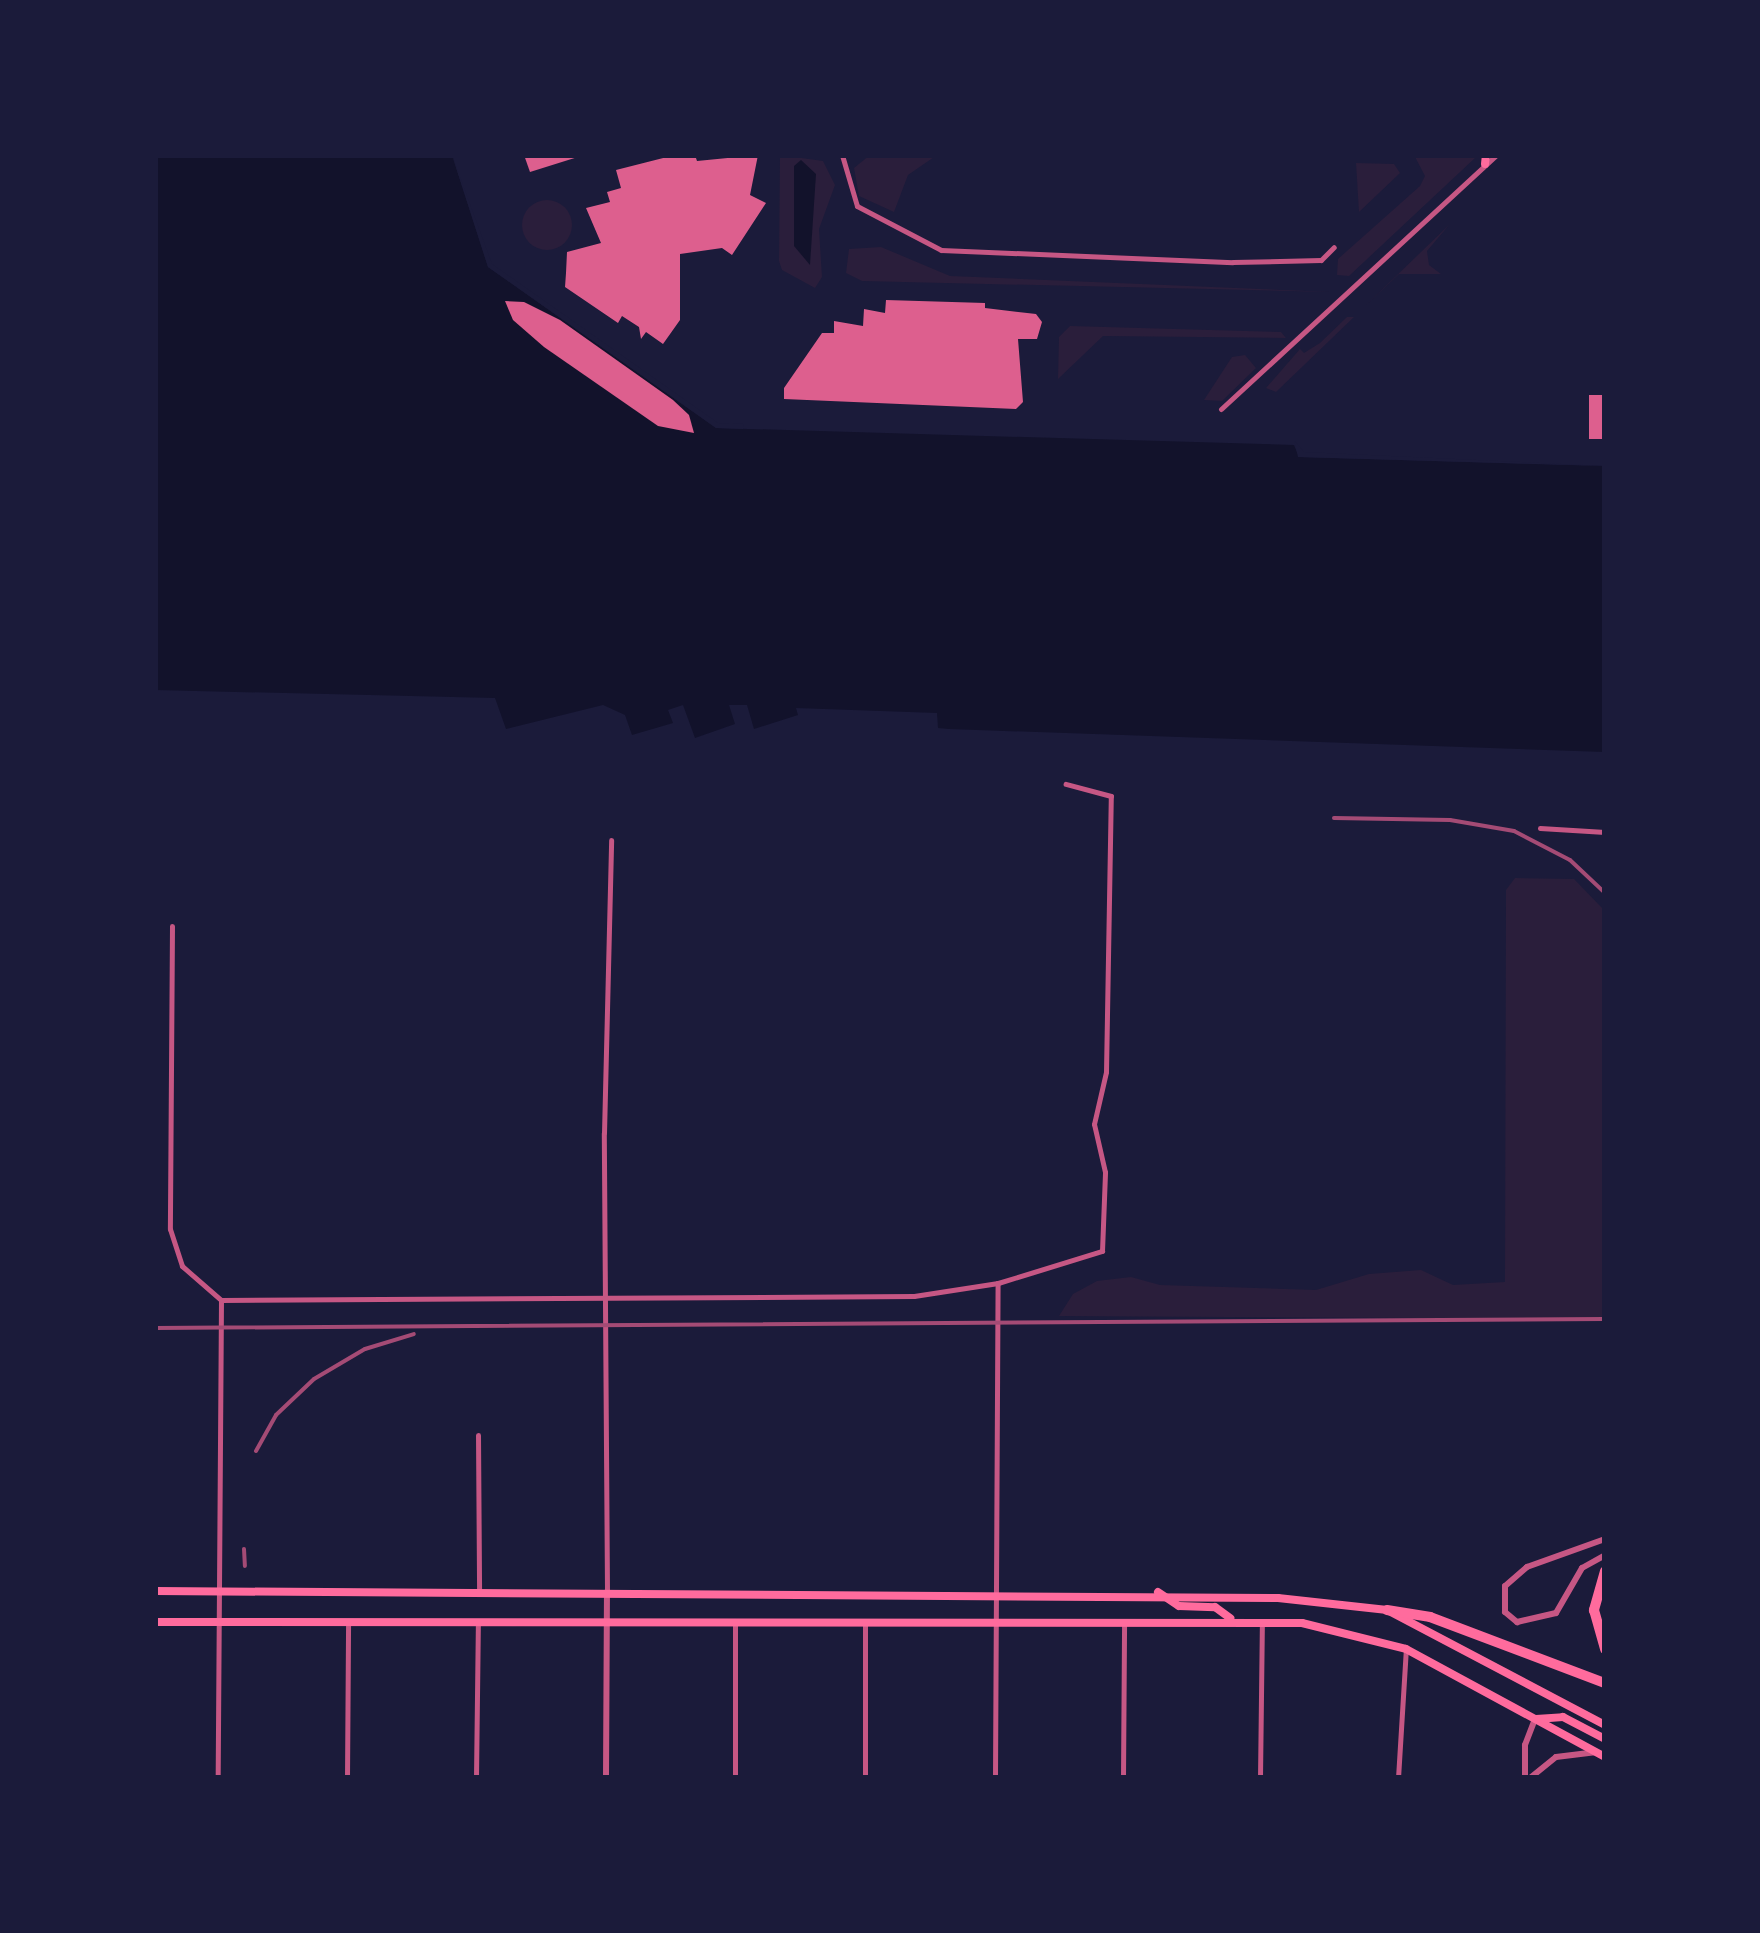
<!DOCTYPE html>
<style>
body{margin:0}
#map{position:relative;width:1760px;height:1933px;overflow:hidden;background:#1b1b3a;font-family:Figtree,sans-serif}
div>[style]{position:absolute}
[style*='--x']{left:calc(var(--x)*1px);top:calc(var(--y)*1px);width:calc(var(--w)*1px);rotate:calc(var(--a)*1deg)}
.green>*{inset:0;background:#2a1e3b}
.round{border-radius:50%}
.water>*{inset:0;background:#12122b}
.pier>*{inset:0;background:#1b1b3a}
.building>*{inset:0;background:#dd5f8e;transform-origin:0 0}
.minor>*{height:5px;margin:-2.5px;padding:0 2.5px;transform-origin:2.5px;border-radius:2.5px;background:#c65784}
.tertiary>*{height:6px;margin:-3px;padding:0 3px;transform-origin:3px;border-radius:3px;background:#c65784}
.secondary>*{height:8px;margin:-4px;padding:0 4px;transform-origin:4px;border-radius:4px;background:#ff6b9d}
.primary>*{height:8px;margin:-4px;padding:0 4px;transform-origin:4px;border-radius:4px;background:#ff6b9d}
.motorway>*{height:10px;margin:-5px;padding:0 5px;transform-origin:5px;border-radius:5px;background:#ff6b9d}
.rail>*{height:4px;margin:-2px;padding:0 2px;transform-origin:2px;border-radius:2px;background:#a44b75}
span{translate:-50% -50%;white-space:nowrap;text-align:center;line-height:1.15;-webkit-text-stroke:10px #1b1b3a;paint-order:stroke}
.frame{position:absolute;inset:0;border:158px solid #1b1b3a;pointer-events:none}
</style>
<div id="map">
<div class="green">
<i style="clip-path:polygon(780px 155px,823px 161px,835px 185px,819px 229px,822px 277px,815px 288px,782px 270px,779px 261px)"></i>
<i style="clip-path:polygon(870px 155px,937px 155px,908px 175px,894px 212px,859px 196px,854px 168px)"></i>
<i style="clip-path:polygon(1414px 155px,1475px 158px,1349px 276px,1337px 275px,1338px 259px,1420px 186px,1425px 176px)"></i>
<i style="clip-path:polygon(1356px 163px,1394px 164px,1400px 173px,1359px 212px)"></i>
<i class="round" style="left:522px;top:200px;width:50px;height:50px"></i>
<i style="clip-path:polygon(1449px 225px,1427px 251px,1429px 265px,1441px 274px,1399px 274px,1363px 308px)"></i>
<i style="clip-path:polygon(881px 247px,950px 276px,1331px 292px,862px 281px,846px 273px,849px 249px)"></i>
<i style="clip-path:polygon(1347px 317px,1354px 317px,1276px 392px,1266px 388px,1300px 349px,1304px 353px,1320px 343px)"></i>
<i style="clip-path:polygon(1070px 326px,1281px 332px,1286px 338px,1103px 336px,1058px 379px,1059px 337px)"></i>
<i style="clip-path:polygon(1245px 355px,1256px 368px,1222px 401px,1204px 400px,1232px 357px)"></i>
<i style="clip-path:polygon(1515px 878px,1574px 879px,1605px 911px,1605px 1319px,1059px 1316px,1073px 1294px,1097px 1281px,1131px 1277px,1160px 1285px,1316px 1290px,1369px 1274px,1421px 1270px,1453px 1285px,1505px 1282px,1506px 890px)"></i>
</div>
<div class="water">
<i style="clip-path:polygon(155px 155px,452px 155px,488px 267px,716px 428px,1294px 445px,1299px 457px,1605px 466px,1605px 752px,949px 729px,938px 728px,937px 713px,796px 708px,798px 715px,754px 729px,747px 705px,729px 705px,735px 724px,695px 738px,683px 705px,668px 710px,673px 723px,632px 735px,625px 715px,603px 705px,506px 729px,495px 698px,155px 690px)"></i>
<i style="clip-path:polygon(801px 160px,816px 174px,810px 265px,794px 246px,794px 166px)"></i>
</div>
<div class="pier">
<i style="clip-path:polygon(452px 155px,492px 264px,718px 423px,744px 424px,743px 429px,716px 428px,488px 267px)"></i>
<i style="clip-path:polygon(1294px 440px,1304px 452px,1605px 466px,1298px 457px)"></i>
</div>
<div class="building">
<i style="clip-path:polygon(524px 155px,581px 155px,581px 156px,530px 172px)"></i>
<i style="clip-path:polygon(675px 155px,695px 155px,697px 161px,758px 155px,750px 195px,766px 203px,732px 255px,722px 248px,680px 254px,680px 320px,663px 344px,646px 332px,641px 339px,639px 327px,622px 316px,618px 323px,565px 287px,566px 273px,567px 252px,601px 243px,586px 208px,610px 202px,607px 192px,621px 188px,616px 170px)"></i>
<i style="clip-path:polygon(886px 300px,985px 303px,985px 308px,1036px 314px,1042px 322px,1037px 339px,1018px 339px,1023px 402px,1016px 409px,784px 399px,784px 388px,822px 333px,834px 333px,834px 321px,863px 326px,864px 309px,885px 313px)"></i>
<i style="clip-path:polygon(505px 301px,524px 302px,560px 320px,673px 400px,689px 415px,694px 433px,658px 426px,544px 347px,513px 320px)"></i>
<i style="left:1589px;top:395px;width:16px;height:44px"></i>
</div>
<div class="minor">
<i style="--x:842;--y:155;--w:53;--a:73.6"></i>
<i style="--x:857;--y:206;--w:95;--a:27.6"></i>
<i style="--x:941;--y:250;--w:292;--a:2.4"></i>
<i style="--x:1233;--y:262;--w:88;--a:-1.3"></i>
<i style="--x:1321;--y:260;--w:18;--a:-45"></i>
<i style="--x:1221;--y:409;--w:374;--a:-42.7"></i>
<i style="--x:1540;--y:828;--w:65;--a:3.5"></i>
<i style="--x:172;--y:926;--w:303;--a:90.4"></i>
<i style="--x:170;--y:1229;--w:39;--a:72"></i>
<i style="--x:182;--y:1266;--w:52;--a:41.1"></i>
<i style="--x:221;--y:1300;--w:478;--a:90.4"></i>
<i style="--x:221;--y:1300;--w:693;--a:-0.33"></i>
<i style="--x:914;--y:1296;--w:85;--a:-8.8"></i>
<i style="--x:998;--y:1283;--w:109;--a:-17.1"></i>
<i style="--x:1102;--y:1251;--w:79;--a:-87.8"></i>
<i style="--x:1105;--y:1172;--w:49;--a:-102.9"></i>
<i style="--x:1094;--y:1124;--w:53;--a:-77"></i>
<i style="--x:1106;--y:1072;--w:276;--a:-89"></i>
<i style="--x:1111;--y:796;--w:47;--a:-165.1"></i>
<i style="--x:478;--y:1435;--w:154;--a:89.6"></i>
<i style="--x:607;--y:1591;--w:458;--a:-90.4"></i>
<i style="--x:604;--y:1133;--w:293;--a:-88.6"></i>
<i style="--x:347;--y:1778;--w:156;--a:-89.6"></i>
<i style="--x:476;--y:1778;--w:154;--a:-89.3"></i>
<i style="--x:735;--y:1778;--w:154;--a:-90"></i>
<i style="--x:865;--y:1778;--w:154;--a:-90"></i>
<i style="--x:995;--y:1778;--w:495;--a:-89.7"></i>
<i style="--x:1123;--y:1778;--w:156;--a:-89.6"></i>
<i style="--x:1260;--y:1778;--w:155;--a:-89.3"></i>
<i style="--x:1398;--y:1778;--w:129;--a:-86.5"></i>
</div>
<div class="tertiary">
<i style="--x:1605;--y:1539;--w:83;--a:160.3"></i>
<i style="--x:1527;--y:1567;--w:29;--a:139"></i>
<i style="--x:1505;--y:1586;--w:26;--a:90"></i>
<i style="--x:1505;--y:1612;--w:16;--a:40"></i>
<i style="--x:1517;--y:1622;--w:40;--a:-13"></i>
<i style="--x:1556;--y:1613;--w:52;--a:-60"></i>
<i style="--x:1582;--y:1568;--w:26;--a:-29"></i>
<i style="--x:606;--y:1778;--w:186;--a:-89.7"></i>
<i style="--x:1525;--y:1778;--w:33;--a:-90"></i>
<i style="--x:1525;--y:1745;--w:28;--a:-69"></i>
<i style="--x:1530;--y:1778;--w:33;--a:-39"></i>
<i style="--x:1556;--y:1757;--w:39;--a:-7"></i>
</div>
<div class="secondary">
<i style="--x:1485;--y:164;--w:9;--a:-84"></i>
</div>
<div class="primary">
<i style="--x:155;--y:1591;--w:1123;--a:0.36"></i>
<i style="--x:1278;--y:1598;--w:110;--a:6.3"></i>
<i style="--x:1387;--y:1610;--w:246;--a:27.8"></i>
<i style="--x:1158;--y:1592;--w:25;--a:34"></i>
<i style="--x:1179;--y:1606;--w:36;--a:2"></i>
<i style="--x:1215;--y:1607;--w:19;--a:36"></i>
<i style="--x:155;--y:1622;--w:1147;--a:0.05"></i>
<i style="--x:1302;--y:1623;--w:107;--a:14"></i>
<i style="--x:1406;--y:1649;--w:226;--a:28.5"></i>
<i style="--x:1536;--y:1719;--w:27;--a:-4"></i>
<i style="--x:1563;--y:1717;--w:47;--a:27.6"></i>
</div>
<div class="motorway">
<i style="--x:1605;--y:1571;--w:41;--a:105.8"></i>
<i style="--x:1594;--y:1610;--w:41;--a:74.2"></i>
<i style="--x:1387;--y:1610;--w:44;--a:9.2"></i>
<i style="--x:1430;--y:1617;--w:187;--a:20.7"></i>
</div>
<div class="rail">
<i style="--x:1334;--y:818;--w:116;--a:1"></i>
<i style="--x:1450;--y:820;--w:65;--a:9.8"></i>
<i style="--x:1514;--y:831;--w:63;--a:27.4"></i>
<i style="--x:1570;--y:860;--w:48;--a:43.3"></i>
<i style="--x:155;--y:1328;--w:1450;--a:-0.36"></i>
<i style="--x:256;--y:1451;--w:41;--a:-60.9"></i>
<i style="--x:276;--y:1415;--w:52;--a:-43.5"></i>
<i style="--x:314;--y:1379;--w:59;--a:-30.5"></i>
<i style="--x:365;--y:1349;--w:51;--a:-17"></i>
<i style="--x:244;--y:1549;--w:17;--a:87"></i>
</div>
<div class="frame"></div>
</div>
